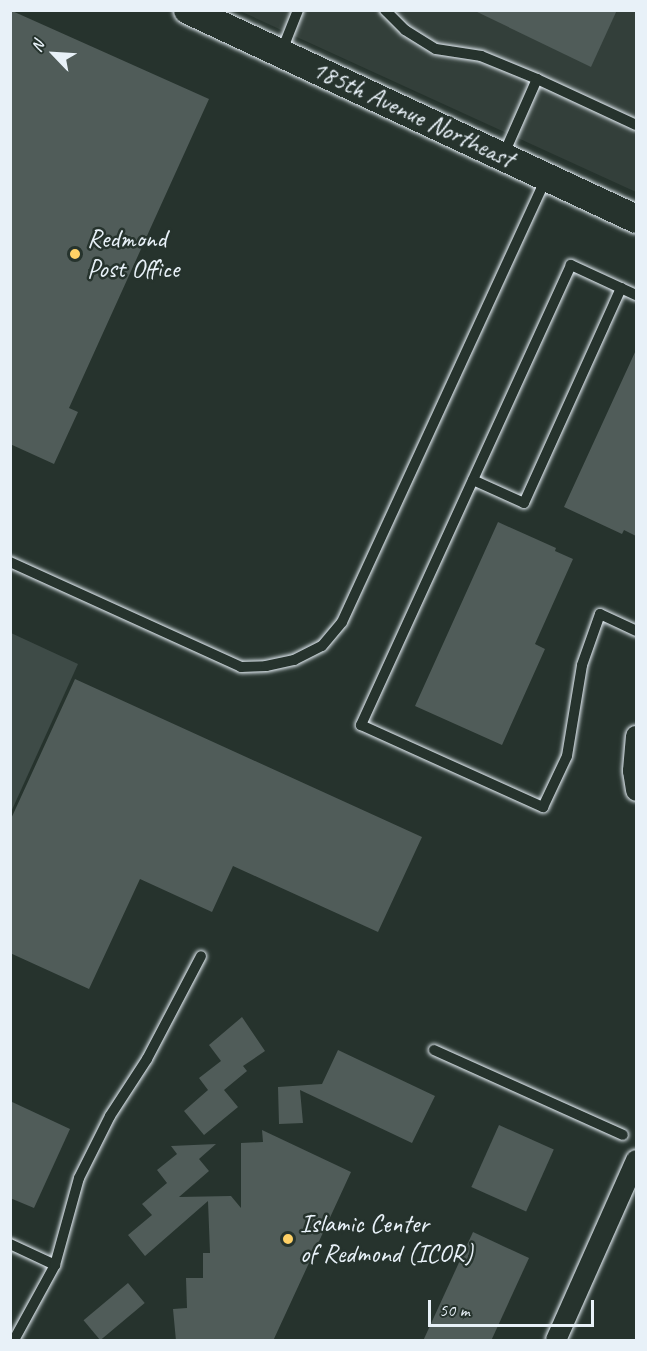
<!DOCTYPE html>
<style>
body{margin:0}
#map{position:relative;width:647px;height:1351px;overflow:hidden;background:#26332d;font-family:Caveat,sans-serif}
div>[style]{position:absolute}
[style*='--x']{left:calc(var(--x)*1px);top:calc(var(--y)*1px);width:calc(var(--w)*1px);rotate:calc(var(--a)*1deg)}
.built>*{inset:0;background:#333f3a}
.green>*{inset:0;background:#3e4b47}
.building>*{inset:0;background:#505c59;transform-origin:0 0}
.roads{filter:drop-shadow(0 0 2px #e8f1f8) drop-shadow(0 0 2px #e8f1f8)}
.lane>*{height:10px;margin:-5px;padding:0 5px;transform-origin:5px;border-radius:5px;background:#26332d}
.street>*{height:20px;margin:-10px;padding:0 10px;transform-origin:10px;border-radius:10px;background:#26332d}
.secondary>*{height:28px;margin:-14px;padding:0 14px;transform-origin:14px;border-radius:14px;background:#26332d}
.dots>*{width:16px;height:16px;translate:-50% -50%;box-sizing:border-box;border:3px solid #26332d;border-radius:50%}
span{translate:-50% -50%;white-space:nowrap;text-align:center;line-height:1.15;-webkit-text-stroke:5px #26332d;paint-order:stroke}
.street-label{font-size:26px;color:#e8f1f8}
.poi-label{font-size:26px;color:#e8f1f8}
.left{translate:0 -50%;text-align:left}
.frame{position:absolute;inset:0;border:12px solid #e8f1f8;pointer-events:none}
.north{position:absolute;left:24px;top:24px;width:60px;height:60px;-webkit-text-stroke:4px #26332d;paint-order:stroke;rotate:295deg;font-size:16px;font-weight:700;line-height:24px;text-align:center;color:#e8f1f8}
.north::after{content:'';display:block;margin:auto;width:21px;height:27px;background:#e8f1f8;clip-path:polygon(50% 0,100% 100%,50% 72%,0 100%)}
.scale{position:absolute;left:428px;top:1300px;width:166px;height:27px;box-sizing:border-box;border:3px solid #e8f1f8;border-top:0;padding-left:8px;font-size:18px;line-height:21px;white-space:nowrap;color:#e8f1f8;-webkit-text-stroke:4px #26332d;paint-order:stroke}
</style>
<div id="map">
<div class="built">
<i style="clip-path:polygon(240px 11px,636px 11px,636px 192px)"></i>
</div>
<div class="green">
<i style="clip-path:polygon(11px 633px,78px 664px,11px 812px)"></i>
</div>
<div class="building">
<i style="clip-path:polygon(10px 10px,209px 99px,69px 408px,78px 412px,54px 464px,10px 444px)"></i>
<i style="clip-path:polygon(473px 10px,617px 10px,591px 67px)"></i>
<i style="clip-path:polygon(636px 350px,636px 536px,624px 530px,622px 534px,564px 507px)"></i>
<i style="clip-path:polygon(498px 522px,556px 548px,555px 551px,573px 559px,535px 644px,545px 649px,502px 745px,415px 706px)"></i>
<i style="clip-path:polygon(75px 679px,422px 837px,378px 932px,233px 866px,212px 912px,140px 879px,89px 989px,10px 953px,10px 821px)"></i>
<i style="clip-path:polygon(242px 1017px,265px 1051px,243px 1066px,247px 1071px,224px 1090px,238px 1107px,204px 1135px,184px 1111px,208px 1090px,199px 1078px,221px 1061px,209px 1045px)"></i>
<i style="clip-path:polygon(338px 1050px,435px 1096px,412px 1143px,300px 1090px,303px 1123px,279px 1124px,278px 1087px,322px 1084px)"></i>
<i style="clip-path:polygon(10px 1101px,70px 1129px,34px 1208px,10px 1198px)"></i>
<i style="left:499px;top:1125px;width:60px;height:68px;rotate:24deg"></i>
<i style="clip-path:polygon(262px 1130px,351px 1172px,273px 1341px,176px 1341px,173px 1309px,187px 1308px,186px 1278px,203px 1278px,203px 1253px,210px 1253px,208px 1201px,145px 1256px,128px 1235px,152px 1215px,142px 1204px,167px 1183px,157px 1170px,177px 1154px,171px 1146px,216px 1144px,199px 1159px,209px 1171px,179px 1197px,231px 1196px,241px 1208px,241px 1143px,263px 1142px)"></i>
<i style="clip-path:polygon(473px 1232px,529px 1258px,491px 1341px,423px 1341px)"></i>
<i style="left:128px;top:1283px;width:26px;height:58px;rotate:50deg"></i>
</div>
<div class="roads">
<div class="lane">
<i style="--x:385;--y:10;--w:28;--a:45"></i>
<i style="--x:405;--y:30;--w:36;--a:32"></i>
<i style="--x:436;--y:49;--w:46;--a:8.8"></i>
<i style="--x:481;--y:56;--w:61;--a:22.3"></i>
<i style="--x:537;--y:79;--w:84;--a:113.8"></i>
<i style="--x:281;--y:53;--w:46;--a:-68.4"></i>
<i style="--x:537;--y:79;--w:109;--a:24.9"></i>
<i style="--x:636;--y:295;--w:72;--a:-155.2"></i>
<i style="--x:571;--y:265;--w:506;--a:114.54"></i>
<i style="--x:361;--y:725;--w:200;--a:24.3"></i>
<i style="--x:543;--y:807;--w:56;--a:-64.8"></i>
<i style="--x:567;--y:756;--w:92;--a:-80.6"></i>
<i style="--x:582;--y:665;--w:54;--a:-70.6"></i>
<i style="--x:600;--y:614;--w:40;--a:25"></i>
<i style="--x:473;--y:480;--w:56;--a:24.3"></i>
<i style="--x:524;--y:503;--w:236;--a:-65.7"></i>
<i style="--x:10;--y:562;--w:254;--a:24.4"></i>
<i style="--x:241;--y:667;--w:25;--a:-2"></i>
<i style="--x:266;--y:666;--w:29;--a:-12"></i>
<i style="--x:294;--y:660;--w:31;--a:-27"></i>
<i style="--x:322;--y:646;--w:31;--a:-50"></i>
<i style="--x:342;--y:622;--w:489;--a:-65.3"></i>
<i style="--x:434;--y:1050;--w:207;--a:24.2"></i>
<i style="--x:10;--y:1244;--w:50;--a:25"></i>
<i style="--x:14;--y:1340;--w:85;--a:-61.3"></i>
<i style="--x:55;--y:1265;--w:90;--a:-74.6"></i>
<i style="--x:79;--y:1178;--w:69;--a:-63.4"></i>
<i style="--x:110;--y:1116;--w:68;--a:-57"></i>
<i style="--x:147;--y:1059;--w:116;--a:-62.3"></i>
</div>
<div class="street">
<i style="--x:636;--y:736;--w:35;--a:95"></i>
<i style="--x:633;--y:771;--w:20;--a:81"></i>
<i style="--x:556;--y:1340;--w:197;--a:-66"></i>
</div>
<div class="secondary">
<i style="--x:188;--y:10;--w:494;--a:25"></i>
</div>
</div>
<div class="dots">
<i style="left:75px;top:254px;background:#ffd166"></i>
<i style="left:288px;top:1239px;background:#ffd166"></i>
</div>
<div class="street-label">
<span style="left:413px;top:114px;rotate:25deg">185th Avenue Northeast</span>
</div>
<div class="poi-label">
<span class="left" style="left:87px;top:254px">Redmond<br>Post Office</span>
<span class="left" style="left:300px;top:1239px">Islamic Center<br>of Redmond (ICOR)</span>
</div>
<div class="frame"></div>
<div class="north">N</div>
<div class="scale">50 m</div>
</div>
